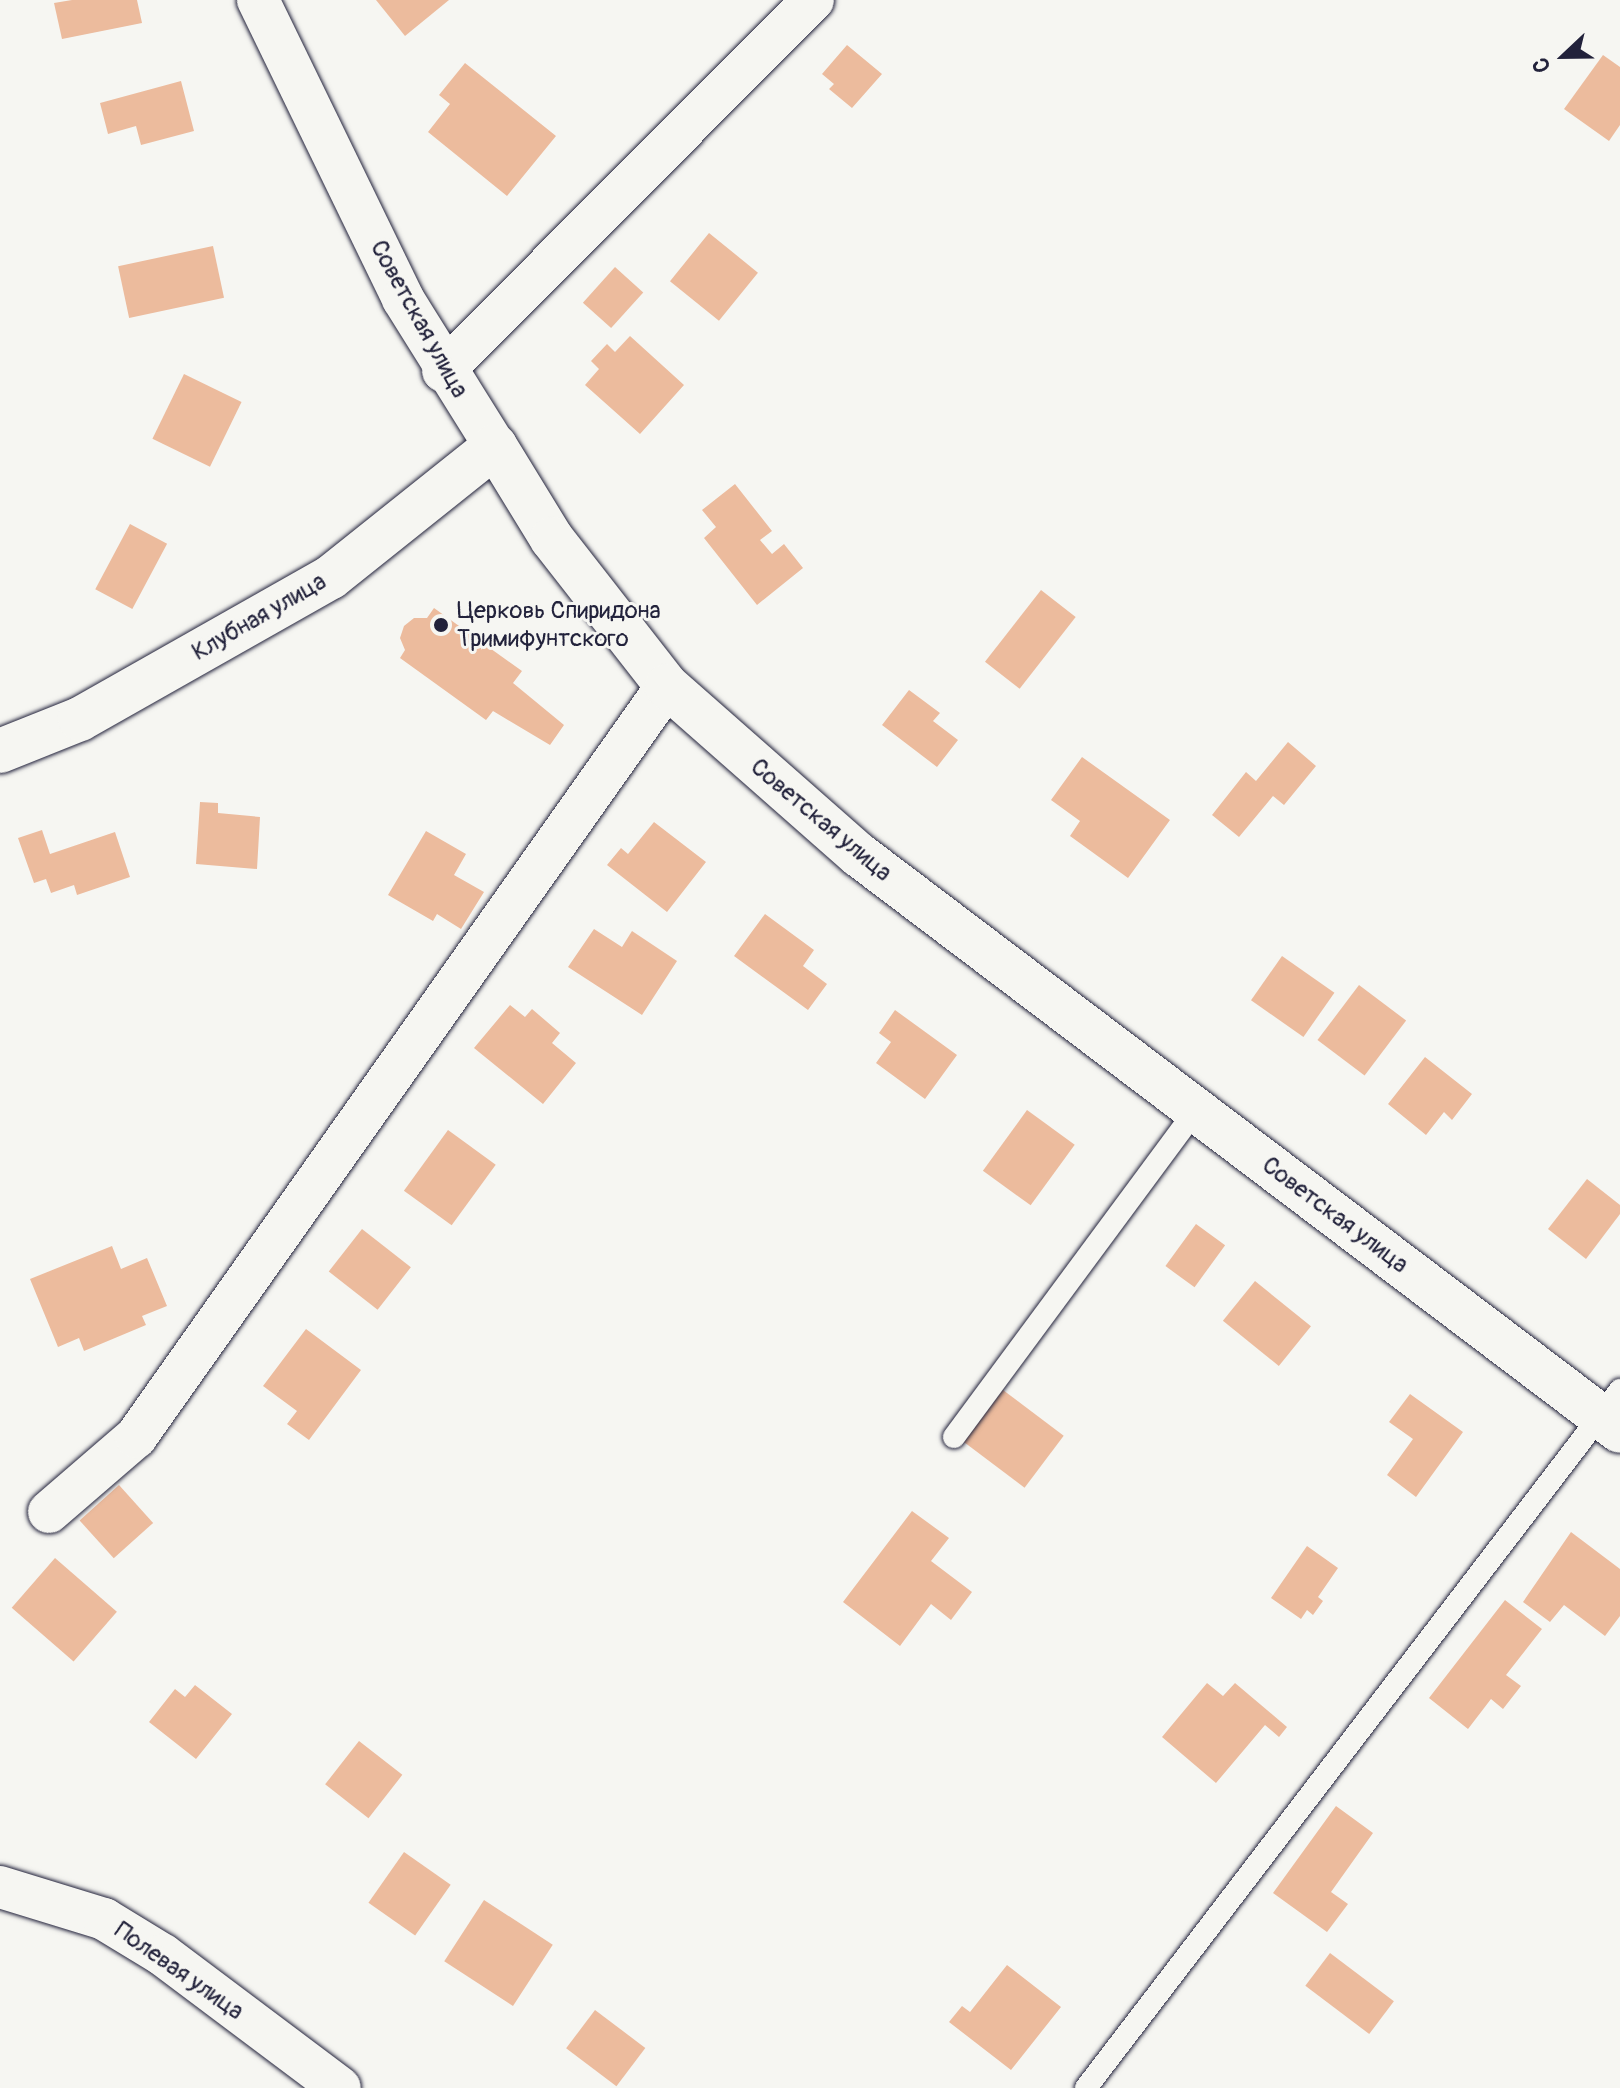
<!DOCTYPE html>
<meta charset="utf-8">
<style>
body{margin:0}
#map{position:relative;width:1620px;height:2088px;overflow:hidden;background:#f6f6f2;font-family:Pangolin,sans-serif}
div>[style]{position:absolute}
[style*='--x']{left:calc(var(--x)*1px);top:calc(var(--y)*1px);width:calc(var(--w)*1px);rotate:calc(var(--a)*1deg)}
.building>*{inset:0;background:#ecbb9d;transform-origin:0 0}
.roads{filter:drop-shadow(0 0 2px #22223b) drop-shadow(0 0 2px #22223b)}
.lane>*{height:22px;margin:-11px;padding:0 11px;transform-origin:11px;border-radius:11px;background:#f6f6f2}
.street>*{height:42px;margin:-21px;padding:0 21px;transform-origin:21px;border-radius:21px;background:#f6f6f2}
.secondary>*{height:44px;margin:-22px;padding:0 22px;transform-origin:22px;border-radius:22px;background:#f6f6f2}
.dots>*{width:22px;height:22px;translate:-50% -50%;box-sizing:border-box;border:4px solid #f6f6f2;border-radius:50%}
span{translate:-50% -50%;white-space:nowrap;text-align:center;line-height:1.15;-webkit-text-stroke:6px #f6f6f2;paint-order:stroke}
.street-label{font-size:24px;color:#22223b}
.poi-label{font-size:24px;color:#22223b}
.left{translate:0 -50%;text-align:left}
.north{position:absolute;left:1524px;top:16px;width:80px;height:80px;-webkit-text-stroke:6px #f6f6f2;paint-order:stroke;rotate:248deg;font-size:22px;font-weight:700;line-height:32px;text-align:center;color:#22223b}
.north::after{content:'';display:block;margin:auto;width:28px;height:36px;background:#22223b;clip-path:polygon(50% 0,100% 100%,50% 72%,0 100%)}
</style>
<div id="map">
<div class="building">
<i style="clip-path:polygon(72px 0,137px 0,142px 23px,62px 39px,54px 3px)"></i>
<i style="clip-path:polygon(376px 0,449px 0,405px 36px)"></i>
<i style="clip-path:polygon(847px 45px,882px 74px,852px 108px,829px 89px,834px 84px,822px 74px)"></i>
<i style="clip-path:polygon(1603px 55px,1620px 67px,1620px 125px,1609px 141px,1564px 109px)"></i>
<i style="clip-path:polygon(465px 63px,556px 136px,507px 196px,428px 132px,450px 104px,439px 95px)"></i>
<i style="clip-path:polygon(181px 81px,194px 131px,141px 145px,136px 126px,108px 134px,100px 103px)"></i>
<i style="left:709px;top:233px;width:63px;height:62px;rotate:39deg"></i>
<i style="left:213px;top:246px;width:53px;height:97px;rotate:78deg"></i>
<i style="left:615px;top:267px;width:38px;height:48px;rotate:42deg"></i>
<i style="clip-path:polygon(630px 336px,684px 385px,640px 434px,585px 385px,599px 369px,591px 361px,607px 344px,615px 352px)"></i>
<i style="left:184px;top:374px;width:64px;height:72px;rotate:26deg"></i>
<i style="clip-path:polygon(735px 484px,772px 531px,760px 540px,772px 554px,784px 544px,803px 568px,757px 605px,704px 538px,716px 527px,702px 510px)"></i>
<i style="left:130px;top:524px;width:42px;height:74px;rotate:28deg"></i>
<i style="left:1041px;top:590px;width:44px;height:91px;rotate:38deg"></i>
<i style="clip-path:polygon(434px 608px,522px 671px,513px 683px,564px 725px,550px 745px,493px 711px,486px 720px,400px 658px,405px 650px,400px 638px,404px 626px,414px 618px,427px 618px)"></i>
<i style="clip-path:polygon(909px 690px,940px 713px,933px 721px,958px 740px,937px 767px,882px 725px)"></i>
<i style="clip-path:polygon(1288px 742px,1316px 766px,1284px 805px,1273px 796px,1239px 837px,1212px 815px,1246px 772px,1256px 781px)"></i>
<i style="clip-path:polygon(1082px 757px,1170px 820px,1128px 878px,1070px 836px,1080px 821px,1051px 800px)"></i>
<i style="clip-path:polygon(200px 802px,218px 803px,218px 813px,260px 817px,257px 869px,196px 864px)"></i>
<i style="clip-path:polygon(654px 822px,706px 862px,667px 912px,607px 865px,621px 848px,628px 854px)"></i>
<i style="clip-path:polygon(42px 830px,50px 854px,115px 832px,130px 877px,77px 895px,74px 885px,51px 893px,46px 879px,34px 883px,18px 838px)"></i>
<i style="clip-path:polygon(426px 831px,466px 854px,454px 875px,484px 892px,461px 929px,437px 914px,433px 921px,388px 895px)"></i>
<i style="clip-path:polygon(765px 914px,814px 950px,803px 966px,827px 984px,808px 1010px,734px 956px)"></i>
<i style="clip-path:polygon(594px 929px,622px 947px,632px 931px,677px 961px,642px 1015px,568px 967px)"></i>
<i style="left:1282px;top:956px;width:64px;height:54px;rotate:35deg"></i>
<i style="left:1359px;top:985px;width:59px;height:69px;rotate:37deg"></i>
<i style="clip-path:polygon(510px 1005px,525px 1017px,532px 1009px,560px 1033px,552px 1043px,576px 1063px,543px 1104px,474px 1048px)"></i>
<i style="clip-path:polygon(895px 1010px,957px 1055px,925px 1099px,876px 1063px,891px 1042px,879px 1033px)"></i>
<i style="clip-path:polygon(1425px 1057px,1472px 1094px,1452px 1120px,1444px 1112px,1426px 1135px,1388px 1104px)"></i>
<i style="left:1027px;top:1110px;width:59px;height:75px;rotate:36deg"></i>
<i style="left:448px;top:1130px;width:59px;height:75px;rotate:36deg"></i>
<i style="clip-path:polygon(1587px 1179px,1620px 1205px,1620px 1214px,1586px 1259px,1548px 1229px)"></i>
<i style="left:1196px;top:1224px;width:36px;height:52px;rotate:36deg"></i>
<i style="left:362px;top:1229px;width:62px;height:54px;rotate:38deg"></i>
<i style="clip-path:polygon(112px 1246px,121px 1269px,147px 1258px,167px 1306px,142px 1316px,146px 1325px,84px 1351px,79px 1338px,58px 1347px,30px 1279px)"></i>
<i style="left:1255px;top:1281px;width:72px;height:51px;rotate:39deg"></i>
<i style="clip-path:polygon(306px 1329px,361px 1370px,309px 1440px,287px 1424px,297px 1411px,263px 1386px)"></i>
<i style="left:1003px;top:1390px;width:76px;height:65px;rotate:37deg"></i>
<i style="clip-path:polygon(1410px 1394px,1463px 1432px,1416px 1497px,1387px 1475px,1413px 1439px,1389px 1422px)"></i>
<i style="left:119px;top:1485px;width:51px;height:53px;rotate:48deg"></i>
<i style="clip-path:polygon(912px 1511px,949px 1538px,931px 1561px,972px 1592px,951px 1620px,931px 1604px,900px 1646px,843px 1602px)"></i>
<i style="clip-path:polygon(1571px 1532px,1620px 1569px,1620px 1616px,1605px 1636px,1564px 1605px,1550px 1622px,1523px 1602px)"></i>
<i style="clip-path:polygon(1307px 1546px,1338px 1568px,1318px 1597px,1323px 1601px,1313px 1615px,1307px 1610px,1301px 1619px,1271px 1598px)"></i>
<i style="left:55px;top:1558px;width:82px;height:66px;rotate:41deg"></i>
<i style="clip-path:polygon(1505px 1600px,1542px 1629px,1506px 1675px,1521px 1686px,1503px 1709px,1491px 1699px,1468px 1729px,1429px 1698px)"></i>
<i style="clip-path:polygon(1207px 1683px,1223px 1696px,1235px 1683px,1287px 1727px,1279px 1737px,1265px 1725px,1216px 1783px,1162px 1737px)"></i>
<i style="clip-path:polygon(195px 1685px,232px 1714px,196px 1759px,149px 1722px,175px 1689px,185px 1697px)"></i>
<i style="left:359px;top:1741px;width:55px;height:55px;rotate:38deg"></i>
<i style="clip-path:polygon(1336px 1806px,1373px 1833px,1331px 1892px,1348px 1904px,1327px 1932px,1273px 1893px)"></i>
<i style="left:404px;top:1852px;width:57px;height:62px;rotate:35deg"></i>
<i style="left:484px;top:1900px;width:82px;height:73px;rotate:33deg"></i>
<i style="left:1330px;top:1953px;width:80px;height:41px;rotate:37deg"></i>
<i style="clip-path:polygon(1007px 1965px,1061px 2007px,1011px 2070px,949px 2022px,962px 2006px,970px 2012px)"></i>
<i style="left:595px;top:2010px;width:63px;height:48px;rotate:37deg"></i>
</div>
<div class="roads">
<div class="lane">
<i style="--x:954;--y:1437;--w:407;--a:-53.5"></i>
<i style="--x:1086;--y:2088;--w:879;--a:-52.58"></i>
</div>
<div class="street">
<i style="--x:258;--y:0;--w:332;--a:64.1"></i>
<i style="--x:403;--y:299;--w:173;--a:58"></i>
<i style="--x:443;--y:371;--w:524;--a:-45.08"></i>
<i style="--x:49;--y:1512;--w:115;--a:-40.8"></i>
<i style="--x:136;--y:1437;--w:920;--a:-54.74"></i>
<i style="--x:0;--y:1887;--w:109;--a:17.1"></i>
<i style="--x:104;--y:1919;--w:69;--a:31.4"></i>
<i style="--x:163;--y:1955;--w:221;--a:36.9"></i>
</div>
<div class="secondary">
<i style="--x:0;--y:751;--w:86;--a:-21.8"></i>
<i style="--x:80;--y:719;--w:288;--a:-29.5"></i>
<i style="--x:331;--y:577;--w:210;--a:-38.6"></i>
<i style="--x:495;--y:446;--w:109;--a:58.5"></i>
<i style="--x:552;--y:539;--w:187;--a:52"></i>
<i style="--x:667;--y:686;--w:256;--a:41.4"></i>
<i style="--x:859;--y:855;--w:954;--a:37.12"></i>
</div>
</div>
<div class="dots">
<i style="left:441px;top:625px;background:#22223b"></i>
</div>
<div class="street-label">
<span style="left:419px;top:319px;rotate:61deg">Советская улица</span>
<span style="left:259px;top:617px;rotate:-30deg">Клубная улица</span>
<span style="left:821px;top:820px;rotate:40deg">Советская улица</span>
<span style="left:1335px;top:1215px;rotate:37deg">Советская улица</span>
<span style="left:179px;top:1971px;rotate:35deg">Полевая улица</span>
</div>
<div class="poi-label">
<span class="left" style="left:457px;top:625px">Церковь Спиридона<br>Тримифунтского</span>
</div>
<div class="north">С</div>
</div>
